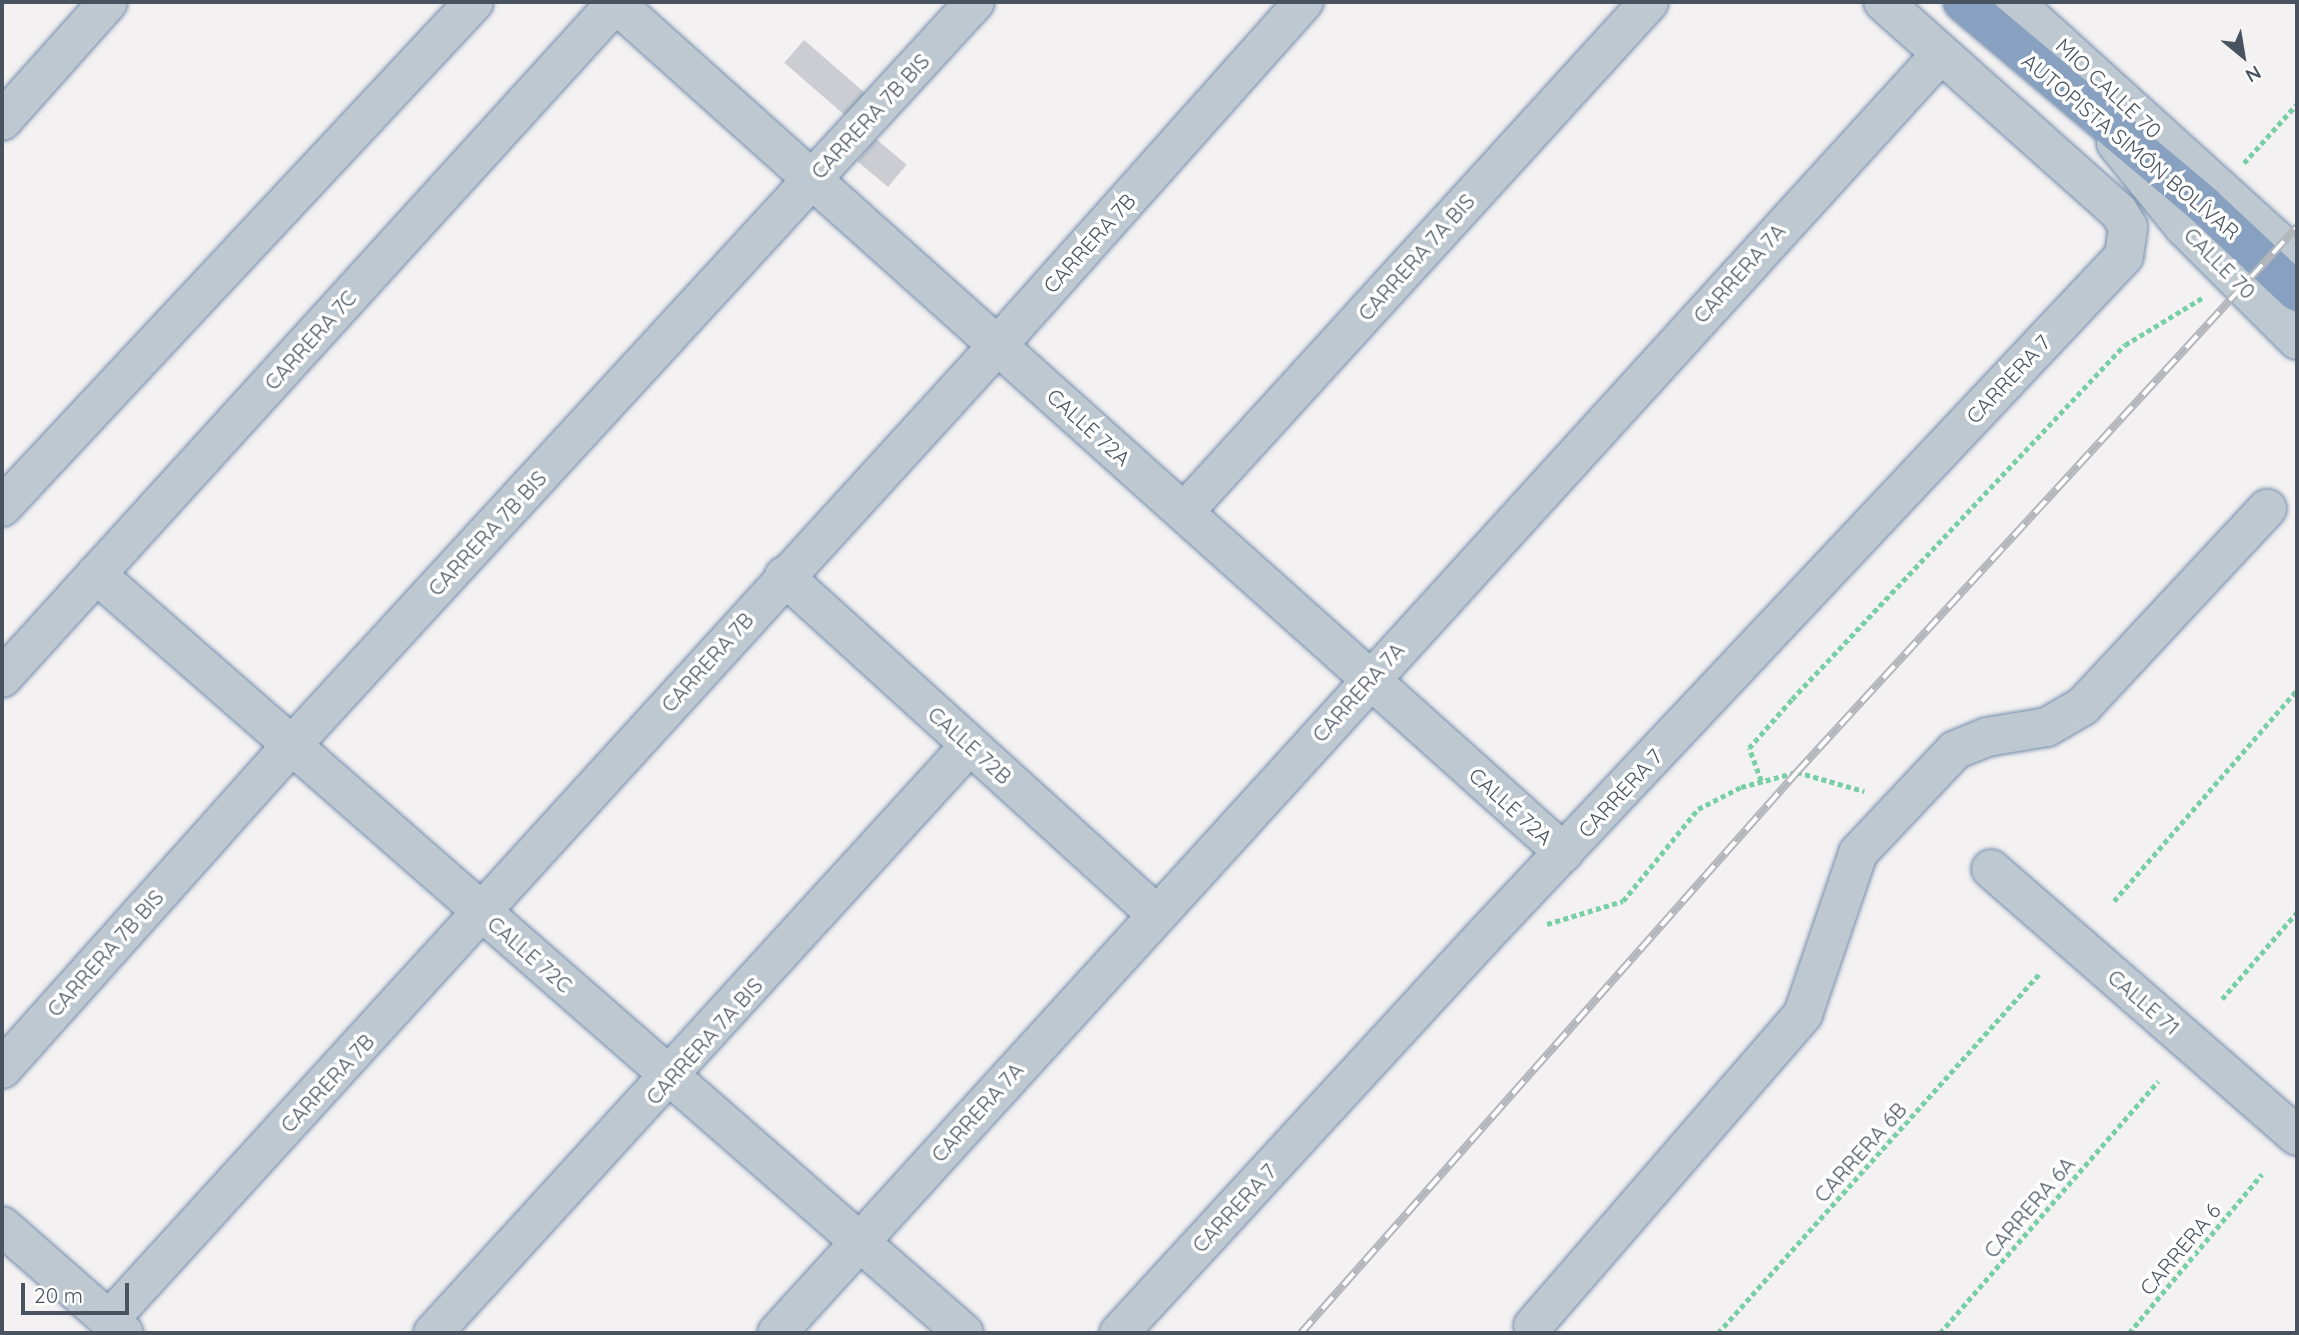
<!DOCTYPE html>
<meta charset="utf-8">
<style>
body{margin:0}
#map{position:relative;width:2299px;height:1335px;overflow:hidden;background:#f3f1f1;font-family:Quicksand,sans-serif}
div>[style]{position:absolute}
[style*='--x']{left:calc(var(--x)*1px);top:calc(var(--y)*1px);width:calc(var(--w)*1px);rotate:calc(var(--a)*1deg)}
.building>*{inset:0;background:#cbcdd3;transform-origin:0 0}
.path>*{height:4.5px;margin-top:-2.25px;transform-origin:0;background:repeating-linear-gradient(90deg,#77cfa6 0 5px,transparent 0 8.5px)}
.roads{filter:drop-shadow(0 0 2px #738cac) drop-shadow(0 0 2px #738cac)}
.minor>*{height:38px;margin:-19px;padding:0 19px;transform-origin:19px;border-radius:19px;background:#bec8d0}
.highway>*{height:38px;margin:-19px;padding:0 19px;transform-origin:19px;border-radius:19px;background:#88a1c0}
.rail>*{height:8px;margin-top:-4px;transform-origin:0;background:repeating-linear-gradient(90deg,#fff 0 16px,#b3b6bb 0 32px);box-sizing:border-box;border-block:2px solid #b3b6bb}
span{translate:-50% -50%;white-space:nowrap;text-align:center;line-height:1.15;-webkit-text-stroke:7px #fff;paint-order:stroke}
.street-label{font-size:21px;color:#48535f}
.frame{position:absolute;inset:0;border:4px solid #48535f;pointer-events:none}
.north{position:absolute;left:2208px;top:21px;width:70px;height:70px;-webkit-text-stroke:5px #fff;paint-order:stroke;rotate:150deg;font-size:19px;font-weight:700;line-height:28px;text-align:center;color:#48535f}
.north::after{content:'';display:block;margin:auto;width:24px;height:32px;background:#48535f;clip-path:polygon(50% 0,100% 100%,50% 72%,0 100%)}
.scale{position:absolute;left:21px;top:1283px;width:108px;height:32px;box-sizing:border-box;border:4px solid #48535f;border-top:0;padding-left:9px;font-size:21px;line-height:24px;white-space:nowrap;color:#48535f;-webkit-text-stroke:5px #fff;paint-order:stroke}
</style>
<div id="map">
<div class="building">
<i style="left:804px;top:40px;width:84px;height:30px;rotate:41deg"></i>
<i style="left:876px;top:139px;width:40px;height:29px;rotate:40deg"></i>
</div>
<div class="path">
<i style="--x:2244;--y:163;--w:79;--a:-48.1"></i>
<i style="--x:1761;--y:781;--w:35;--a:-110"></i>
<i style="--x:1749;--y:748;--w:65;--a:-48.7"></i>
<i style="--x:1792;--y:699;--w:486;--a:-46.8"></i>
<i style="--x:2125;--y:345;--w:90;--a:-31.4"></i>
<i style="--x:2114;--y:901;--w:279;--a:-49.1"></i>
<i style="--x:1547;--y:924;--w:79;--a:-16.8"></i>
<i style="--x:1623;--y:901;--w:119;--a:-50.8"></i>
<i style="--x:1698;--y:809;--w:48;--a:-27.1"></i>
<i style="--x:1741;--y:787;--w:58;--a:-15"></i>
<i style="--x:1797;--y:772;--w:70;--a:15.8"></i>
<i style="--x:2222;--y:999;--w:115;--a:-49.2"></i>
<i style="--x:1718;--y:1333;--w:482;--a:-48.2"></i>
<i style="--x:1940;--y:1333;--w:333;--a:-49.1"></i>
<i style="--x:2129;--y:1333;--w:207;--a:-50.1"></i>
</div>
<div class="roads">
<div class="minor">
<i style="--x:614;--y:2;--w:1275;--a:41.85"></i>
<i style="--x:2014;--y:2;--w:382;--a:42.2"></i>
<i style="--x:2;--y:121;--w:159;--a:-48.3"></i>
<i style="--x:2116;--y:143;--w:108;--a:51"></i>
<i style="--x:2184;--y:227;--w:160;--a:45"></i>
<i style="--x:2;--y:507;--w:691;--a:-46.93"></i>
<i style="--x:1184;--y:512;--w:690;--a:-47.64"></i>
<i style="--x:96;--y:574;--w:1153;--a:41.17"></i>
<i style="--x:784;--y:576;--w:503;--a:42.26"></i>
<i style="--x:2;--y:678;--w:914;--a:-47.71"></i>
<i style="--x:1991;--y:869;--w:406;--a:41.1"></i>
<i style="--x:2;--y:1069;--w:435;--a:-48.2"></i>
<i style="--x:292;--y:745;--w:1009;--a:-47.41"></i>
<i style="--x:2;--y:1226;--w:162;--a:41.3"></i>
<i style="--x:109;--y:1320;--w:1319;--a:-47.64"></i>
<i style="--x:998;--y:345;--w:460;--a:-48.3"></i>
<i style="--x:1533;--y:1326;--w:413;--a:-49.1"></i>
<i style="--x:1803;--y:1014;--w:170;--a:-71.1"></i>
<i style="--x:1858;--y:853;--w:141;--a:-46.7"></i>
<i style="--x:1955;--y:750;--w:35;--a:-22"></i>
<i style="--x:1987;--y:737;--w:61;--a:-9.5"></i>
<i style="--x:2047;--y:727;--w:42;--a:-30.3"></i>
<i style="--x:2083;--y:706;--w:270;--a:-47"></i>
<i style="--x:433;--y:1333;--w:796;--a:-47.6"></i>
<i style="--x:777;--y:1333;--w:1729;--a:-47.7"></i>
<i style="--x:1119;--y:1333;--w:538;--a:-47.41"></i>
<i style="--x:1483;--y:937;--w:935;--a:-46.73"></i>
<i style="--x:2124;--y:256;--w:29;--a:-82"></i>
<i style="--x:2128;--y:227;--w:17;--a:-121"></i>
<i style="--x:2119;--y:212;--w:316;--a:-138.3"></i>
</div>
<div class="highway">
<i style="--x:1963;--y:2;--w:315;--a:40.1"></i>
<i style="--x:2204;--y:205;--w:127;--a:43.1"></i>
</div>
</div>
<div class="rail">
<i style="--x:1301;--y:1333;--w:749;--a:-48.52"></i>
<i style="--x:1797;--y:772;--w:740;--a:-47.47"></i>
</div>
<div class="street-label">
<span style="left:2109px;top:88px;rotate:43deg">MIO CALLE 70</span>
<span style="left:870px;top:116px;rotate:-47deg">CARRERA 7B BIS</span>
<span style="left:2131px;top:146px;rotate:40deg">AUTOPISTA SIMÓN BOLÍVAR</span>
<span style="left:1089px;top:243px;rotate:-48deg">CARRERA 7B</span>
<span style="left:1416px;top:257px;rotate:-48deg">CARRERA 7A BIS</span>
<span style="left:2220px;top:263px;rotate:45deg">CALLE 70</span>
<span style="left:1739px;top:273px;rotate:-48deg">CARRERA 7A</span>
<span style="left:310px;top:340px;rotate:-48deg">CARRERA 7C</span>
<span style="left:2008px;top:379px;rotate:-47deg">CARRERA 7</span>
<span style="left:1089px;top:427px;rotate:42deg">CALLE 72A</span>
<span style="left:487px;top:533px;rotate:-47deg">CARRERA 7B BIS</span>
<span style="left:707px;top:662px;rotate:-48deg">CARRERA 7B</span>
<span style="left:1358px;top:692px;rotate:-48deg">CARRERA 7A</span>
<span style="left:970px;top:745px;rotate:42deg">CALLE 72B</span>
<span style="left:1620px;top:793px;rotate:-47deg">CARRERA 7</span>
<span style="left:1511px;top:806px;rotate:42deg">CALLE 72A</span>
<span style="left:105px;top:953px;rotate:-48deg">CARRERA 7B BIS</span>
<span style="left:530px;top:954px;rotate:41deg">CALLE 72C</span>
<span style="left:2144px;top:1002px;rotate:41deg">CALLE 71</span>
<span style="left:704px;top:1041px;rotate:-48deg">CARRERA 7A BIS</span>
<span style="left:327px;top:1083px;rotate:-47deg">CARRERA 7B</span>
<span style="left:977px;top:1112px;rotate:-48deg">CARRERA 7A</span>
<span style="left:1860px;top:1152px;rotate:-48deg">CARRERA 6B</span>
<span style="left:2029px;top:1207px;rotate:-49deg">CARRERA 6A</span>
<span style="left:1234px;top:1208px;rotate:-47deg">CARRERA 7</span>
<span style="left:2180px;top:1249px;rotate:-50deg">CARRERA 6</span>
</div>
<div class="frame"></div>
<div class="north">N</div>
<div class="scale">20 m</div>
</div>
